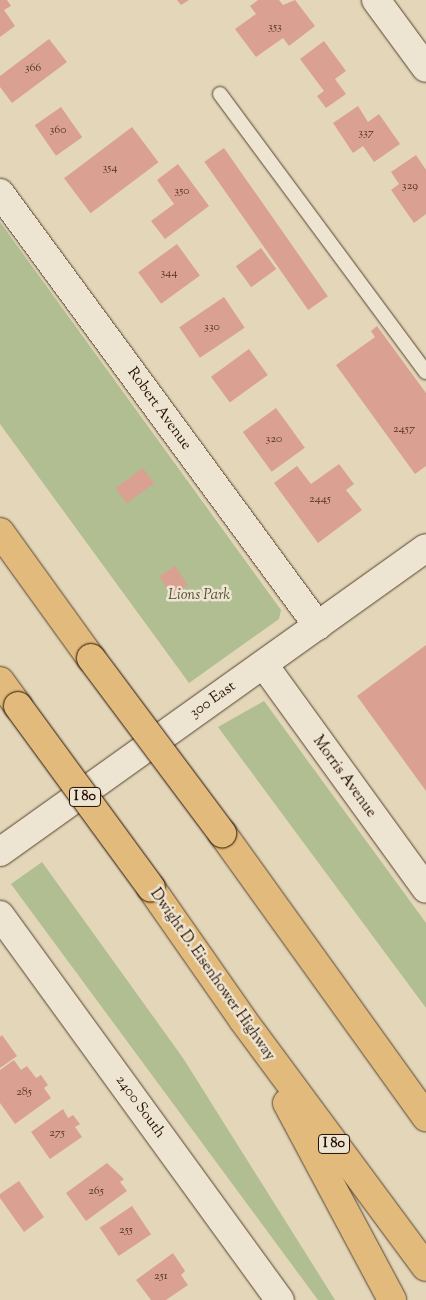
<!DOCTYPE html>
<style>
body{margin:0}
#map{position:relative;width:426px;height:1300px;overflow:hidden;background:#e3d6b9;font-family:"Sorts Mill Goudy",serif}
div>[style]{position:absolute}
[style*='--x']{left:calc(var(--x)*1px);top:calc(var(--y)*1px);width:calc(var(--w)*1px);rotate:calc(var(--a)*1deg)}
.green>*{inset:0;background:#b0be92}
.building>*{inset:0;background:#daa192;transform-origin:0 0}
.roads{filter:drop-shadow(0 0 1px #56422e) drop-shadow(0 0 1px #56422e)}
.lane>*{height:14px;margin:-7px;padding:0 7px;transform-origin:7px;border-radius:7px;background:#ede4d2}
.street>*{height:28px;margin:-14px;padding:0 14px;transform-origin:14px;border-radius:14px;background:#ede4d2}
.secondary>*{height:28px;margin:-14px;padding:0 14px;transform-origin:14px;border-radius:14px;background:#ede4d2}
.highway>*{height:28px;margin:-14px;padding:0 14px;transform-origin:14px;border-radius:14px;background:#e2bb7c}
.bridges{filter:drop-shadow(0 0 1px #271000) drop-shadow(0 0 1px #271000)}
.highway-bridge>*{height:28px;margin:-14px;padding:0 14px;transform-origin:14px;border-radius:14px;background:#e2bb7c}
span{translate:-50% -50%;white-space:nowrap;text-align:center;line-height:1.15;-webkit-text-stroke:5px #ede4d2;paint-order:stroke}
.number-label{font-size:12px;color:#543424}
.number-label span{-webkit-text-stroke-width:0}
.shield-label span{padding:1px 4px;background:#ede4d2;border:1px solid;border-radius:4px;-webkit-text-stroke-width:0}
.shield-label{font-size:14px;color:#271000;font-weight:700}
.street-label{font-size:15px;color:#271000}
.park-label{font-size:15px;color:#574d33;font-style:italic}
</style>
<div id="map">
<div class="green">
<i style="clip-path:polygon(0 222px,281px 610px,279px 619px,189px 683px,0 424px)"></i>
<i style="clip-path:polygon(264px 701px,426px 923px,426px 1008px,218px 727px)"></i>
<i style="clip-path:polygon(42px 862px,183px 1058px,335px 1300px,318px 1300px,11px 884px)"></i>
</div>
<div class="building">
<i style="clip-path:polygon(0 0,7px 0,11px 6px,4px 10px,15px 26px,0 37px)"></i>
<i style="clip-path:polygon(177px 0,189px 0,181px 5px)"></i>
<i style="clip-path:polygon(258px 0,279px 0,283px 5px,295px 0,315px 26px,289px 46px,283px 38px,256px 57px,235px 29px,256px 14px,250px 6px)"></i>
<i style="clip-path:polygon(49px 39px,67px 62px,12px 103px,0 87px,0 76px)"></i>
<i style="clip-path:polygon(324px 41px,346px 71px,335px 79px,346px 94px,326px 108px,317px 96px,324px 91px,300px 59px)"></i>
<i style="clip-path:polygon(358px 106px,368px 122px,379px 114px,400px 144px,374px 162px,363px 146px,353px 153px,333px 123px)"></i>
<i style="left:61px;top:107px;width:37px;height:32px;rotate:55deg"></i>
<i style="left:132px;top:127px;width:44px;height:85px;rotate:53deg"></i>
<i style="left:224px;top:148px;width:181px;height:24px;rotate:55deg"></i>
<i style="clip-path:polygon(416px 155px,426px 170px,426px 214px,414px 223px,391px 190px,399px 184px,391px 172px)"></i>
<i style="clip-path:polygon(178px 164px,209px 206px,165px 239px,151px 221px,174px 204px,157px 180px)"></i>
<i style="left:177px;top:244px;width:39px;height:48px;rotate:54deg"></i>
<i style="left:261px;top:248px;width:26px;height:31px;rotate:54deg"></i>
<i style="left:224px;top:297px;width:37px;height:54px;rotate:56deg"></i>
<i style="clip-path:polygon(377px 326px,426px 393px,426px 466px,415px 474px,336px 365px,375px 337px,371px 331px)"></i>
<i style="left:249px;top:349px;width:32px;height:47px;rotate:54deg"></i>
<i style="left:276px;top:408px;width:49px;height:41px;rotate:54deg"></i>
<i style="clip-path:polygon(339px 464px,354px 484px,346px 490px,362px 510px,318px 543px,274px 483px,297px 466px,311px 484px)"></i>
<i style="left:143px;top:468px;width:19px;height:34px;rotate:54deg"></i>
<i style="left:175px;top:566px;width:23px;height:19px;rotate:56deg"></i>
<i style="clip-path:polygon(426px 645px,426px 791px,357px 696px)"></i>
<i style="clip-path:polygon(2px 1035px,17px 1056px,0 1068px,0 1037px)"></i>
<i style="clip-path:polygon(14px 1060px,21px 1070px,27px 1066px,36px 1078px,41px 1075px,48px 1085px,44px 1088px,51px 1098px,15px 1124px,0 1103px,0 1070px)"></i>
<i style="clip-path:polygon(63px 1109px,68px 1118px,73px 1115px,80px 1124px,75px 1127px,82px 1137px,50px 1159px,31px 1132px)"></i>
<i style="clip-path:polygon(107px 1163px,124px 1179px,120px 1182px,127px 1191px,86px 1221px,66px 1193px)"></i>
<i style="clip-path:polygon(19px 1181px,44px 1217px,24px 1232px,0 1198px,0 1194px)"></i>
<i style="left:132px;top:1206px;width:34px;height:39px;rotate:56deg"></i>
<i style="clip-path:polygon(173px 1253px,185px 1271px,181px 1275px,188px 1285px,166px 1300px,151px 1300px,136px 1280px)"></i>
</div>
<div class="roads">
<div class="lane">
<i style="--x:220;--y:94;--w:346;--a:53.5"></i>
</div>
<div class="street">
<i style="--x:376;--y:0;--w:84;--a:53.7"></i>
<i style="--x:0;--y:193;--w:537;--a:53.71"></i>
<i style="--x:0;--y:915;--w:476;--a:54"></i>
</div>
<div class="secondary">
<i style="--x:264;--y:665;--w:276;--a:54.1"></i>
<i style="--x:0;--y:852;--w:523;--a:-35.51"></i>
</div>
<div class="highway">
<i style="--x:0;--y:532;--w:155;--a:54.2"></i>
<i style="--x:0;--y:681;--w:31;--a:54"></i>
<i style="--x:222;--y:833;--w:350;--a:54.3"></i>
<i style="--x:151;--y:888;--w:161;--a:55.1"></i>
<i style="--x:243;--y:1020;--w:307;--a:53.5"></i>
<i style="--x:287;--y:1103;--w:223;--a:61.9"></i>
</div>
</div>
<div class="bridges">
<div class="highway-bridge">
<i style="--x:91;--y:658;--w:219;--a:53.2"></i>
<i style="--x:18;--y:706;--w:225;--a:53.8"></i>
</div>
</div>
<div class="number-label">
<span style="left:275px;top:28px">353</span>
<span style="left:33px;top:69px">366</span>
<span style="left:58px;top:131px">360</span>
<span style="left:366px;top:134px">337</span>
<span style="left:110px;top:169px">354</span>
<span style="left:410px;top:187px">329</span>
<span style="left:182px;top:192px">350</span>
<span style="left:169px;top:274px">344</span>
<span style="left:212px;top:328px">330</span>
<span style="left:404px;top:430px">2457</span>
<span style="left:274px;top:440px">320</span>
<span style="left:320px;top:500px">2445</span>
<span style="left:24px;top:1093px">285</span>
<span style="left:57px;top:1134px">275</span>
<span style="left:96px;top:1192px">265</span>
<span style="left:126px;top:1231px">255</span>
<span style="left:161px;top:1277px">251</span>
</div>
<div class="shield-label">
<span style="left:85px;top:797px">I 80</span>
<span style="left:334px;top:1144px">I 80</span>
</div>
<div class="street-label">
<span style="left:159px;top:409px;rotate:54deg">Robert Avenue</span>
<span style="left:213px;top:700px;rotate:-35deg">300 East</span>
<span style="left:344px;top:777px;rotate:54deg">Morris Avenue</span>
<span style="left:212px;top:975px;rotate:55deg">Dwight D. Eisenhower Highway</span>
<span style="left:140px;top:1107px;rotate:54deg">2400 South</span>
</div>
<div class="park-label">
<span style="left:199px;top:596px">Lions Park</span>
</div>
</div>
